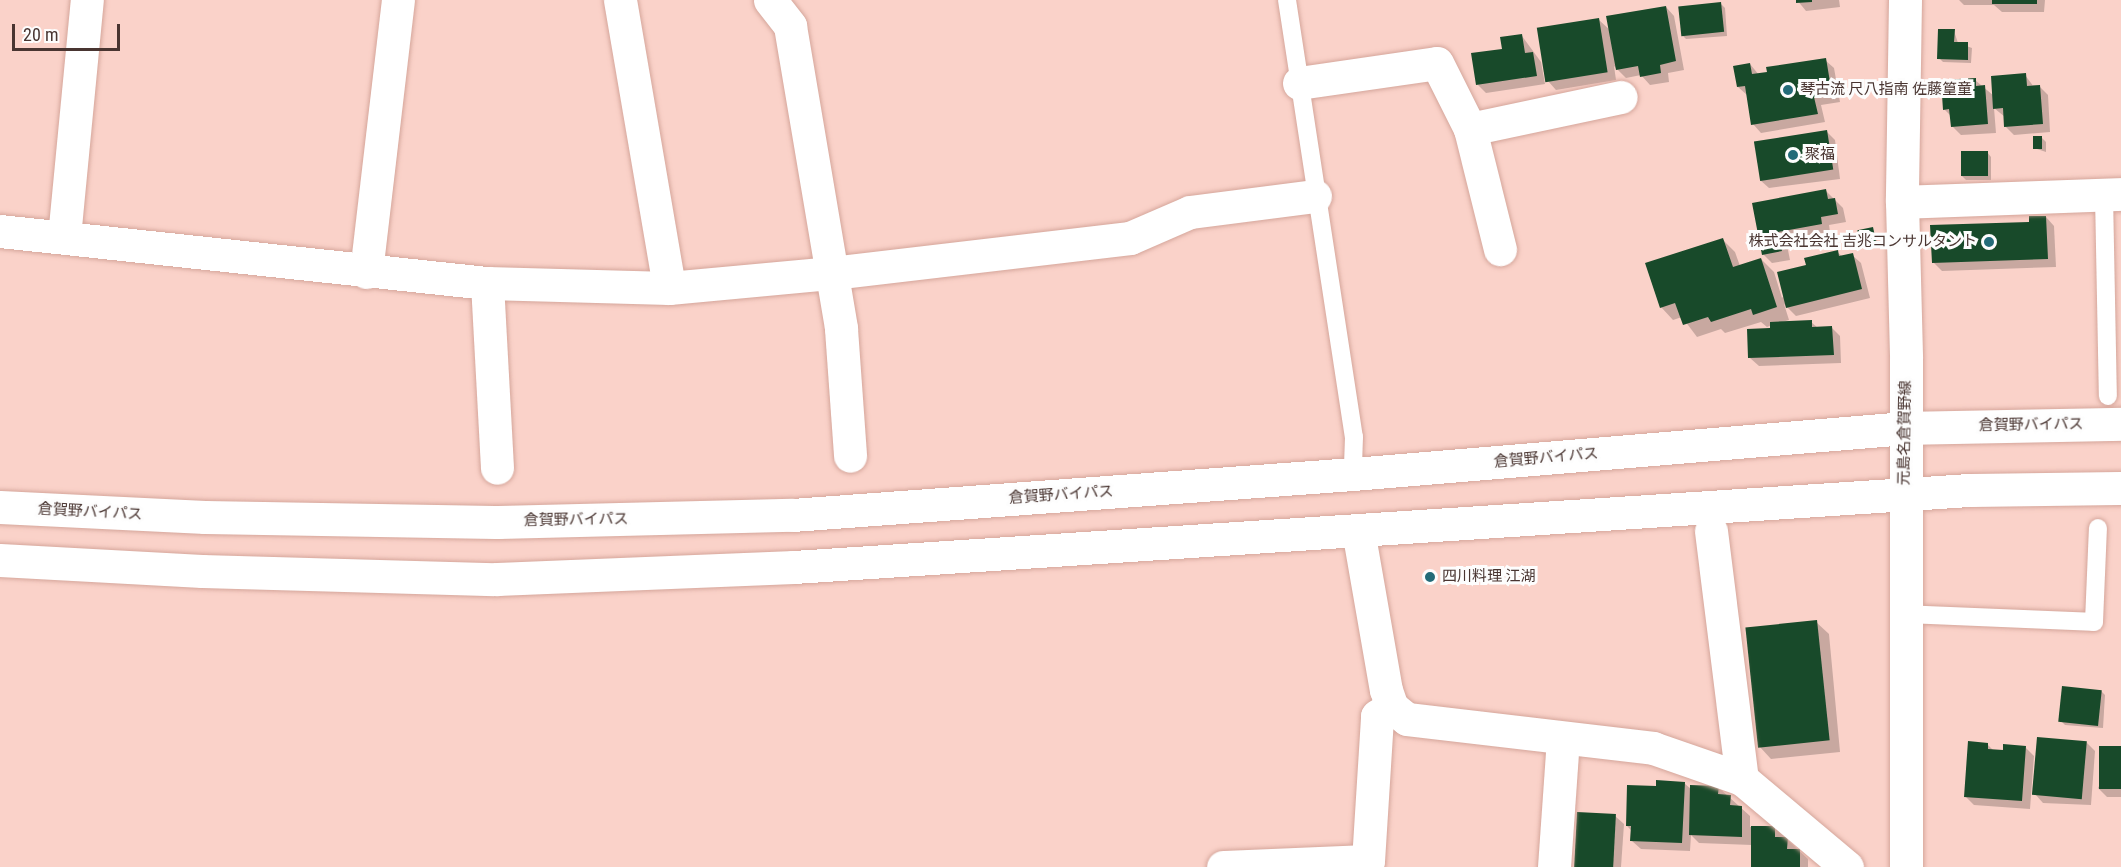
<!DOCTYPE html>
<meta charset="utf-8">
<style>
body{margin:0}
#map{position:relative;width:2121px;height:867px;overflow:hidden;background:#fad2c9;font-family:"Roboto Condensed","Noto Sans JP",sans-serif}
div>[style]{position:absolute}
[style*='--x']{left:calc(var(--x)*1px);top:calc(var(--y)*1px);width:calc(var(--w)*1px);rotate:calc(var(--a)*1deg)}
.shadow>*{inset:0;background:#0003}
.building>*{inset:0;background:#184a2a;transform-origin:0 0}
.roads{filter:drop-shadow(0 0 2px #d5a69b) drop-shadow(0 0 2px #d5a69b)}
.service>*{height:18px;margin:-9px;padding:0 9px;transform-origin:9px;border-radius:9px;background:#fff}
.minor>*{height:33px;margin:-16.5px;padding:0 16.5px;transform-origin:16.5px;border-radius:16.5px;background:#fff}
.tertiary>*{height:33px;margin:-16.5px;padding:0 16.5px;transform-origin:16.5px;border-radius:16.5px;background:#fff}
.secondary>*{height:33px;margin:-16.5px;padding:0 16.5px;transform-origin:16.5px;border-radius:16.5px;background:#fff}
.trunk>*{height:33px;margin:-16.5px;padding:0 16.5px;transform-origin:16.5px;border-radius:16.5px;background:#fff}
.dots>*{width:16px;height:16px;translate:-50% -50%;box-sizing:border-box;border:3px solid #fdfdfd;border-radius:50%}
span{translate:-50% -50%;white-space:nowrap;text-align:center;line-height:1.15;-webkit-text-stroke:6px #fdfdfd;paint-order:stroke}
.poi-label{font-size:15px;color:#493531}
.left{translate:0 -50%;text-align:left}
.right{translate:-100% -50%;text-align:right}
.street-label{font-size:15px;color:#493531}
.scale{position:absolute;left:12px;top:24px;width:108px;height:27px;box-sizing:border-box;border:3px solid #493531;border-top:0;padding-left:8px;font-size:18px;line-height:21px;white-space:nowrap;color:#493531;-webkit-text-stroke:4px #fdfdfd;paint-order:stroke}
</style>
<div id="map">
<div class="shadow">
<i style="clip-path:polygon(1797px 0,1839px 0,1840px 7px,1806px 11px)"></i>
<i style="clip-path:polygon(1959px 0,2045px 0,2044px 12px,2002px 12px,1994px 5px,1964px 5px)"></i>
<i style="clip-path:polygon(1721px 4px,1725px 8px,1727px 36px,1686px 39px,1682px 35px)"></i>
<i style="clip-path:polygon(1666px 7px,1674px 16px,1684px 70px,1668px 73px,1669px 82px,1650px 85px,1641px 75px,1626px 78px,1614px 66px,1616px 80px,1556px 90px,1548px 81px,1599px 20px,1611px 31px)"></i>
<i style="clip-path:polygon(1954px 31px,1958px 43px,1972px 48px,1971px 63px,1943px 62px,1939px 58px)"></i>
<i style="clip-path:polygon(1522px 36px,1541px 62px,1545px 84px,1486px 93px,1478px 85px,1503px 50px)"></i>
<i style="clip-path:polygon(1825px 60px,1834px 68px,1840px 102px,1821px 105px,1825px 122px,1761px 133px,1753px 124px,1747px 95px,1738px 87px,1750px 64px,1759px 75px)"></i>
<i style="clip-path:polygon(2025px 75px,2034px 87px,2040px 87px,2048px 95px,2050px 132px,2014px 135px,2005px 126px,2005px 117px,1994px 108px,1996px 133px,1961px 135px,1952px 126px,1951px 116px,1944px 109px,1975px 80px,1994px 96px)"></i>
<i style="clip-path:polygon(1826px 131px,1835px 140px,1840px 179px,1769px 188px,1760px 180px)"></i>
<i style="clip-path:polygon(2042px 138px,2046px 142px,2046px 152px,2034px 148px)"></i>
<i style="clip-path:polygon(1987px 152px,1991px 157px,1991px 180px,1966px 180px,1962px 176px)"></i>
<i style="clip-path:polygon(1826px 191px,1843px 208px,1846px 222px,1829px 225px,1830px 232px,1786px 240px,1790px 260px,1772px 263px,1763px 254px,1754px 204px)"></i>
<i style="clip-path:polygon(2046px 217px,2054px 226px,2056px 267px,1942px 271px,1933px 262px)"></i>
<i style="clip-path:polygon(1872px 228px,1879px 245px,1865px 248px,1861px 244px)"></i>
<i style="clip-path:polygon(1723px 240px,1735px 252px,1740px 266px,1761px 259px,1774px 272px,1782px 298px,1808px 266px,1837px 252px,1843px 257px,1852px 255px,1861px 263px,1870px 298px,1796px 316px,1784px 304px,1789px 320px,1782px 322px,1811px 322px,1818px 328px,1832px 328px,1840px 336px,1841px 363px,1759px 366px,1750px 358px,1772px 325px,1767px 327px,1761px 322px,1725px 333px,1721px 329px,1697px 337px,1682px 317px,1673px 320px,1661px 307px)"></i>
<i style="clip-path:polygon(1816px 622px,1829px 634px,1840px 752px,1771px 759px,1759px 746px)"></i>
<i style="clip-path:polygon(2101px 691px,2105px 695px,2103px 728px,2065px 725px,2061px 721px)"></i>
<i style="clip-path:polygon(2086px 742px,2095px 751px,2091px 805px,2043px 803px,2035px 794px)"></i>
<i style="clip-path:polygon(1987px 744px,1994px 751px,2025px 747px,2034px 756px,2030px 809px,1974px 805px,1965px 796px)"></i>
<i style="clip-path:polygon(2121px 748px,2121px 797px,2107px 797px,2098px 788px)"></i>
<i style="clip-path:polygon(1684px 783px,1692px 790px,1718px 787px,1750px 816px,1750px 827px,1775px 828px,1808px 859px,1808px 867px,1752px 867px,1752px 845px,1699px 843px,1691px 835px,1690px 851px,1641px 849px,1632px 841px,1632px 831px,1627px 826px,1657px 788px)"></i>
<i style="clip-path:polygon(1615px 816px,1624px 824px,1621px 867px,1575px 867px)"></i>
</div>
<div class="building">
<i style="clip-path:polygon(1796px 0,1812px 0,1812px 2px,1796px 3px)"></i>
<i style="left:1992px;top:0;width:45px;height:4px"></i>
<i style="left:1721px;top:2px;width:30px;height:43px;rotate:84deg"></i>
<i style="clip-path:polygon(1666px 6px,1676px 61px,1660px 65px,1661px 73px,1640px 77px,1638px 66px,1616px 70px,1606px 16px)"></i>
<i style="left:1599px;top:18px;width:55px;height:63px;rotate:81deg"></i>
<i style="clip-path:polygon(1938px 29px,1955px 29px,1954px 42px,1968px 42px,1968px 60px,1937px 59px)"></i>
<i style="clip-path:polygon(1522px 34px,1525px 53px,1533px 52px,1537px 76px,1476px 85px,1471px 53px,1502px 49px,1500px 37px)"></i>
<i style="clip-path:polygon(1826px 58px,1832px 94px,1814px 97px,1818px 114px,1751px 125px,1745px 86px,1737px 87px,1733px 66px,1750px 63px,1752px 74px,1767px 72px,1766px 67px)"></i>
<i style="clip-path:polygon(2026px 73px,2027px 86px,2040px 85px,2043px 124px,2004px 127px,2003px 108px,1993px 109px,1991px 76px)"></i>
<i style="clip-path:polygon(1976px 78px,1976px 86px,1985px 85px,1988px 124px,1951px 127px,1949px 109px,1943px 110px,1941px 80px)"></i>
<i style="left:1827px;top:130px;width:40px;height:74px;rotate:81deg"></i>
<i style="left:2042px;top:136px;width:13px;height:9px;rotate:90deg"></i>
<i style="left:1961px;top:151px;width:27px;height:25px"></i>
<i style="clip-path:polygon(1826px 189px,1828px 199px,1835px 198px,1838px 214px,1821px 217px,1822px 224px,1778px 232px,1782px 251px,1762px 255px,1752px 203px)"></i>
<i style="clip-path:polygon(2029px 216px,2046px 216px,2048px 259px,1932px 263px,1930px 225px,2029px 222px)"></i>
<i style="left:1873px;top:227px;width:14px;height:16px;rotate:78deg"></i>
<i style="clip-path:polygon(1723px 238px,1733px 267px,1761px 258px,1777px 307px,1753px 315px,1751px 309px,1711px 322px,1708px 317px,1683px 325px,1675px 303px,1660px 308px,1645px 263px)"></i>
<i style="clip-path:polygon(1838px 250px,1839px 256px,1853px 253px,1862px 289px,1786px 308px,1777px 272px,1806px 265px,1804px 258px)"></i>
<i style="clip-path:polygon(1812px 320px,1812px 327px,1832px 326px,1834px 355px,1748px 358px,1747px 329px,1770px 328px,1770px 322px)"></i>
<i style="left:1817px;top:620px;width:121px;height:72px;rotate:84deg"></i>
<i style="left:2062px;top:686px;width:40px;height:36px;rotate:6deg"></i>
<i style="left:2037px;top:737px;width:50px;height:58px;rotate:5deg"></i>
<i style="clip-path:polygon(1968px 741px,1988px 743px,1988px 749px,2003px 750px,2003px 744px,2026px 746px,2022px 801px,1964px 797px)"></i>
<i style="left:2099px;top:746px;width:22px;height:43px"></i>
<i style="clip-path:polygon(1656px 780px,1685px 782px,1682px 843px,1630px 841px,1631px 826px,1626px 826px,1627px 785px,1656px 786px)"></i>
<i style="clip-path:polygon(1690px 785px,1719px 786px,1718px 794px,1731px 795px,1730px 805px,1742px 806px,1742px 837px,1689px 835px)"></i>
<i style="left:1577px;top:812px;width:39px;height:55px;rotate:3deg"></i>
<i style="clip-path:polygon(1751px 826px,1775px 826px,1775px 837px,1788px 837px,1787px 849px,1800px 849px,1800px 867px,1751px 867px)"></i>
</div>
<div class="roads">
<div class="service">
<i style="--x:1287;--y:0;--w:442;--a:81.3"></i>
<i style="--x:1354;--y:437;--w:37;--a:92"></i>
<i style="--x:2104;--y:195;--w:201;--a:88.9"></i>
<i style="--x:1904;--y:614;--w:190;--a:2.4"></i>
<i style="--x:2094;--y:622;--w:94;--a:-87.6"></i>
</div>
<div class="minor">
<i style="--x:620;--y:0;--w:292;--a:80.3"></i>
<i style="--x:770;--y:0;--w:33;--a:52"></i>
<i style="--x:790;--y:26;--w:307;--a:80.4"></i>
<i style="--x:841;--y:329;--w:127;--a:85.9"></i>
<i style="--x:1299;--y:83;--w:139;--a:-8.2"></i>
<i style="--x:1437;--y:63;--w:74;--a:63.4"></i>
<i style="--x:1470;--y:129;--w:124;--a:76"></i>
<i style="--x:1470;--y:129;--w:154;--a:-12"></i>
<i style="--x:1902;--y:202;--w:219;--a:-2.1"></i>
<i style="--x:0;--y:231;--w:490;--a:6.1"></i>
<i style="--x:487;--y:283;--w:182;--a:1.6"></i>
<i style="--x:669;--y:288;--w:164;--a:-5.3"></i>
<i style="--x:832;--y:273;--w:300;--a:-6.7"></i>
<i style="--x:1130;--y:238;--w:65;--a:-23.4"></i>
<i style="--x:1190;--y:212;--w:126;--a:-7.3"></i>
<i style="--x:366;--y:272;--w:274;--a:-83.3"></i>
<i style="--x:487;--y:283;--w:185;--a:86.9"></i>
<i style="--x:1358;--y:530;--w:162;--a:80.1"></i>
<i style="--x:1386;--y:690;--w:18;--a:71"></i>
<i style="--x:1392;--y:707;--w:19;--a:39"></i>
<i style="--x:1407;--y:719;--w:248;--a:6.7"></i>
<i style="--x:1653;--y:748;--w:94;--a:19.2"></i>
<i style="--x:1742;--y:779;--w:137;--a:40"></i>
<i style="--x:1711;--y:531;--w:250;--a:82.9"></i>
<i style="--x:1223;--y:867;--w:145;--a:-2.4"></i>
<i style="--x:1368;--y:861;--w:145;--a:-86.4"></i>
<i style="--x:1377;--y:716;--w:17;--a:-31"></i>
<i style="--x:1554;--y:867;--w:129;--a:-86"></i>
</div>
<div class="tertiary">
<i style="--x:64;--y:237;--w:238;--a:-84.5"></i>
</div>
<div class="secondary">
<i style="--x:1905;--y:0;--w:202;--a:90.9"></i>
<i style="--x:1902;--y:202;--w:156;--a:88.5"></i>
<i style="--x:1906;--y:358;--w:509;--a:90"></i>
</div>
<div class="trunk">
<i style="--x:0;--y:507;--w:205;--a:2.8"></i>
<i style="--x:205;--y:517;--w:293;--a:1"></i>
<i style="--x:498;--y:522;--w:294;--a:-1.4"></i>
<i style="--x:792;--y:515;--w:562;--a:-4.18"></i>
<i style="--x:1353;--y:474;--w:554;--a:-4.76"></i>
<i style="--x:1905;--y:428;--w:216;--a:-1.1"></i>
<i style="--x:0;--y:560;--w:202;--a:3.1"></i>
<i style="--x:202;--y:571;--w:295;--a:1.6"></i>
<i style="--x:497;--y:579;--w:297;--a:-2.3"></i>
<i style="--x:794;--y:567;--w:1178;--a:-3.75"></i>
<i style="--x:1969;--y:490;--w:152;--a:-0.8"></i>
</div>
</div>
<div class="dots">
<i style="left:1788px;top:90px;background:#236b78"></i>
<i style="left:1793px;top:155px;background:#236b78"></i>
<i style="left:1989px;top:242px;background:#236b78"></i>
<i style="left:1430px;top:577px;background:#236b78"></i>
</div>
<div class="poi-label">
<span class="left" style="left:1800px;top:90px">琴古流 尺八指南 佐藤篁童</span>
<span class="left" style="left:1805px;top:155px">聚福</span>
<span class="right" style="left:1977px;top:242px">株式会社会社 吉兆コンサルタント</span>
<span class="left" style="left:1442px;top:577px">四川料理 江湖</span>
</div>
<div class="street-label">
<span style="left:2031px;top:425px;rotate:-1deg">倉賀野バイパス</span>
<span style="left:1905px;top:433px;rotate:-89deg">元島名倉賀野線</span>
<span style="left:1546px;top:458px;rotate:-5deg">倉賀野バイパス</span>
<span style="left:1061px;top:495px;rotate:-4deg">倉賀野バイパス</span>
<span style="left:90px;top:512px;rotate:3deg">倉賀野バイパス</span>
<span style="left:576px;top:520px;rotate:-1deg">倉賀野バイパス</span>
</div>
<div class="scale">20 m</div>
</div>
